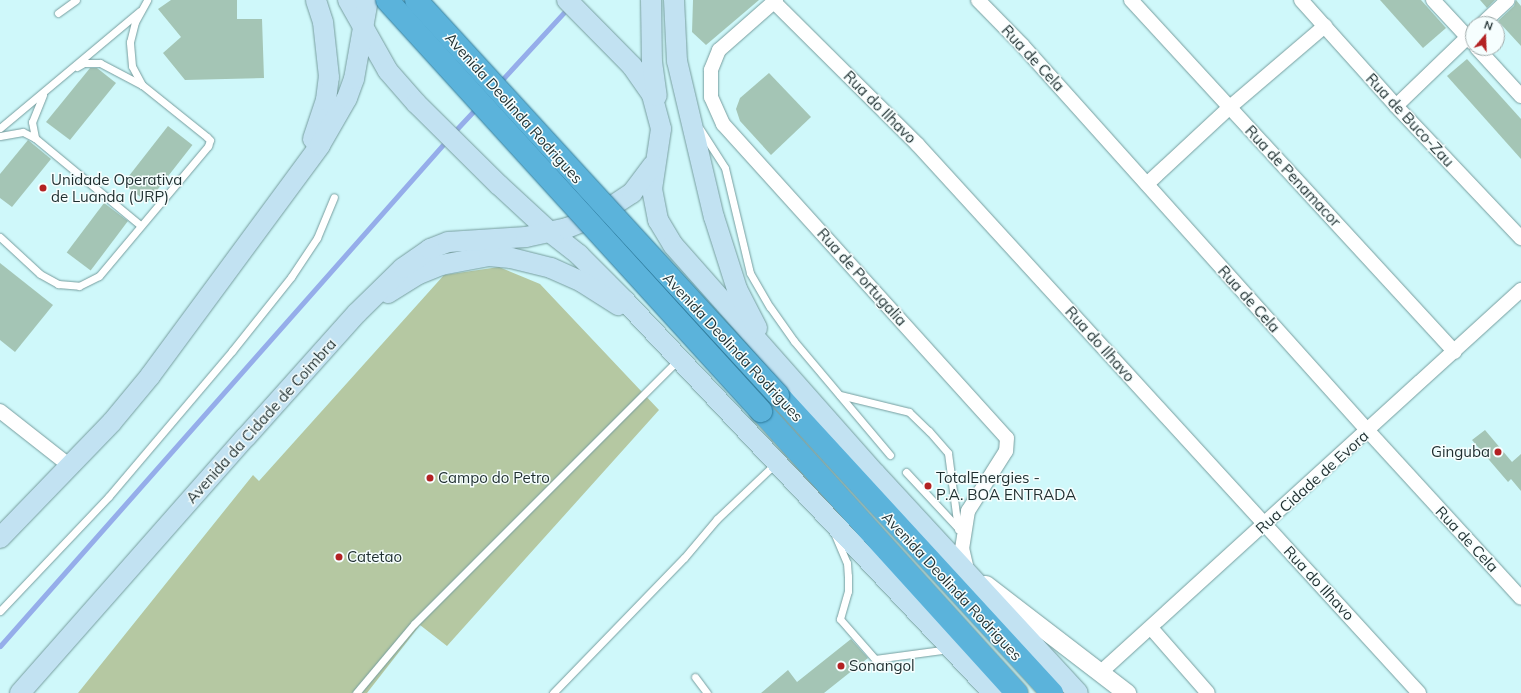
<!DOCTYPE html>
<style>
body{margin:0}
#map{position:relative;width:1521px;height:693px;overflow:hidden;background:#cff8fa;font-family:Mulish,sans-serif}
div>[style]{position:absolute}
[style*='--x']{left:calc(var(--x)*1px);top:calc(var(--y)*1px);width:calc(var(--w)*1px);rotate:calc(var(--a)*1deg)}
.green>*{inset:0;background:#b5c8a2}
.stream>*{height:5px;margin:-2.5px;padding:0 2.5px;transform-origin:2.5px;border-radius:2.5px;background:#95adea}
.building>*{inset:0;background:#a4c5b5;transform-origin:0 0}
.roads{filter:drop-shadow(0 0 1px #769d9e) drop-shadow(0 0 1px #769d9e)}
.service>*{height:7px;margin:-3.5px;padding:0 3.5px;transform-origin:3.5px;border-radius:3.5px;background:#fff}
.minor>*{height:14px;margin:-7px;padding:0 7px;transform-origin:7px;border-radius:7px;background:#fff}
.tertiary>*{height:18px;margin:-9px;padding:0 9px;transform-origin:9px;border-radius:9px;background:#fff}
.secondary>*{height:20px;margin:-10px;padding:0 10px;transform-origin:10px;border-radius:10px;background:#c2e2f2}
.trunk>*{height:22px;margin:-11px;padding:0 11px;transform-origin:11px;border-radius:11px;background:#5bb3db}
.bridges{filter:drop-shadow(0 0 1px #2b7899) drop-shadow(0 0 1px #2b7899)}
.trunk-bridge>*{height:22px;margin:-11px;padding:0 11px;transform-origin:11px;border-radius:11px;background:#5bb3db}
.dots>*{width:11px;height:11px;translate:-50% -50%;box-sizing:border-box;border:2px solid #f6fefe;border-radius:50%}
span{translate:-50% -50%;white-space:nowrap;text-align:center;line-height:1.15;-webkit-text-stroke:3px #f6fefe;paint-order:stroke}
.street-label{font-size:15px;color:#1e2e2f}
.poi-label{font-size:15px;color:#1e2e2f}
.left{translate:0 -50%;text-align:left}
.right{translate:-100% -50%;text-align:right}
.north{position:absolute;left:1465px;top:16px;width:40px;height:40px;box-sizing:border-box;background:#f6fefe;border:1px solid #a0abab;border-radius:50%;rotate:19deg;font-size:11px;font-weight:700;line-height:16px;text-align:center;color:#1e2e2f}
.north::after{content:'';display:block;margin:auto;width:14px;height:18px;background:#b32223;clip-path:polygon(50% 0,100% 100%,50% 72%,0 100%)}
</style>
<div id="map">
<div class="green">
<i style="clip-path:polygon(499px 267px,540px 284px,659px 410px,447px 646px,420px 625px,367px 693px,78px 693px,253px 475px,259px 481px,444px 275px)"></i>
</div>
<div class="stream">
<i style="--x:499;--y:83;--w:102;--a:-47.4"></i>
<i style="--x:453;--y:133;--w:37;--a:-47"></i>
<i style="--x:0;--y:646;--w:677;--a:-48.54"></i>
</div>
<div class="building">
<i style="clip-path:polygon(171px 0,237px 0,237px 19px,262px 19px,264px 78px,185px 80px,163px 53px,181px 37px,158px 9px)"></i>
<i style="clip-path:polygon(693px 0,759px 0,706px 45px,692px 32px)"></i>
<i style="clip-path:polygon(1380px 0,1421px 0,1446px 28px,1423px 48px)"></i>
<i style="clip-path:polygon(1480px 0,1495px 0,1487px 8px)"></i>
<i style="clip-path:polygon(1516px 0,1521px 6px,1521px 46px,1498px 21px,1514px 6px)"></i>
<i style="clip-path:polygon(1467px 59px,1521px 119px,1521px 159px,1447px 76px)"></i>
<i style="clip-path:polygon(90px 68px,97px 68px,116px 83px,70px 140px,46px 122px)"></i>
<i style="clip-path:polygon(769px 73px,811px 117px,771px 155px,740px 121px,736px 109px,740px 98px)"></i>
<i style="left:168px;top:126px;width:31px;height:73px;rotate:38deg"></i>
<i style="clip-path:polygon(28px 140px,51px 159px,12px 207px,0 198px,0 174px)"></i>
<i style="left:104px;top:203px;width:30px;height:62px;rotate:37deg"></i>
<i style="clip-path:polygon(0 263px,53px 305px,15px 352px,0 340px)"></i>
<i style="clip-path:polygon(1485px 430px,1512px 462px,1521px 454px,1521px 491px,1511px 479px,1508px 482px,1472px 440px)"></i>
<i style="clip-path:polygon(851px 639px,868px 658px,824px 693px,761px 693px,788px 670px,797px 682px)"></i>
</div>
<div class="roads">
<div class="service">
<i style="--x:58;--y:13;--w:22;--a:-36"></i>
<i style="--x:77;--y:67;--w:8;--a:-30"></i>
<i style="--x:84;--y:63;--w:16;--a:0"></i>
<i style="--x:100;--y:63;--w:47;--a:27.6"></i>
<i style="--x:43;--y:95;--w:29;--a:112"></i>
<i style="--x:32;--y:122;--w:16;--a:79"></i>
<i style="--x:35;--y:138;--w:136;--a:39.6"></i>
<i style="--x:0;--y:128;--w:182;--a:-39.9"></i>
<i style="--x:700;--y:129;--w:46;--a:57.3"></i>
<i style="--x:725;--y:168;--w:108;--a:76.6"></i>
<i style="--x:750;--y:273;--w:39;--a:60"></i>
<i style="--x:770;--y:307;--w:42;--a:54.8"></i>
<i style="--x:794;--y:341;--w:149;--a:49.9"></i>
<i style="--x:0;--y:136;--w:23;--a:-10"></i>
<i style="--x:23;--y:132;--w:13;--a:27"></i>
<i style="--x:0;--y:237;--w:54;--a:42.8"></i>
<i style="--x:40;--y:274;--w:21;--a:29"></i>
<i style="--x:58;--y:284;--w:21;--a:5"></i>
<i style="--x:79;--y:286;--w:22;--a:-27"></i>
<i style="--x:99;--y:276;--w:170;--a:-50"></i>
<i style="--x:208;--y:146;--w:6;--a:-72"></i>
<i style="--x:210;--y:140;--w:4;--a:-135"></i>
<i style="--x:207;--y:137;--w:83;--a:-141.3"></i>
<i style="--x:142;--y:85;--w:21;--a:-118"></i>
<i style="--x:132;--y:66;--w:24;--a:-95"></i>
<i style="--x:130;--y:42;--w:21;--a:-76"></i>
<i style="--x:135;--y:22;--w:25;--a:-61"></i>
<i style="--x:840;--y:395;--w:71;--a:13.8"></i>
<i style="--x:909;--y:412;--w:28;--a:44"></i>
<i style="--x:929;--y:431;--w:29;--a:49"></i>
<i style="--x:948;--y:453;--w:77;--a:82.5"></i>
<i style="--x:906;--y:472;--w:78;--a:47.1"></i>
<i style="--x:835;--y:535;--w:30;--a:67"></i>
<i style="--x:847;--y:563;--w:13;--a:86"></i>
<i style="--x:848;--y:576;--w:15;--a:90"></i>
<i style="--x:848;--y:591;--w:29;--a:106"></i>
<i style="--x:840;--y:619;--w:53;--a:48.8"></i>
<i style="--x:875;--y:659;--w:75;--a:-7.7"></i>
<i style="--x:0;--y:611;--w:158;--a:-46.5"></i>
<i style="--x:109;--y:496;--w:190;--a:-49.7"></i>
<i style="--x:232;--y:351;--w:95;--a:-51.4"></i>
<i style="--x:291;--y:277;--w:47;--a:-56.3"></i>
<i style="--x:317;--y:238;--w:44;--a:-67.5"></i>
<i style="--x:695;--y:677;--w:20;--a:53"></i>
<i style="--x:356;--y:693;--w:90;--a:-50"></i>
<i style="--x:414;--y:624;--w:375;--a:-45"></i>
<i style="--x:553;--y:693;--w:188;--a:-45.9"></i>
<i style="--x:684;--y:558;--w:51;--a:-49.8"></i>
<i style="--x:717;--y:519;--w:81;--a:-43.5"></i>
</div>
<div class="minor">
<i style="--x:776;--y:0;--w:76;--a:138.7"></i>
<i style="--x:719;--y:50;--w:22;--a:112"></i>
<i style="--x:711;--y:70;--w:27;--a:90"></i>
<i style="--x:711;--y:97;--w:30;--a:66"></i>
<i style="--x:723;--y:124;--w:423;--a:47.9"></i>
<i style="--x:1007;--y:438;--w:13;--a:94"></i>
<i style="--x:1006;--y:451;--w:71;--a:122.3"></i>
<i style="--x:968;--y:511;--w:37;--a:99"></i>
<i style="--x:962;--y:548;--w:23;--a:77"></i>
<i style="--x:978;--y:0;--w:63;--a:45.6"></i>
<i style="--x:1022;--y:45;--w:518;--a:48.13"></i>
<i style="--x:1368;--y:431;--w:226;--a:47.5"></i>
<i style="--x:1131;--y:0;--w:478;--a:47.4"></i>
<i style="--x:1301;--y:0;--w:142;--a:48.1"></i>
<i style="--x:1396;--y:106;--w:182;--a:46.6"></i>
<i style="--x:1433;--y:0;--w:59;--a:47.1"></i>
<i style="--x:774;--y:2;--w:202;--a:44.8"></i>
<i style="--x:917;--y:144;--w:744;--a:47.56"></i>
<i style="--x:1482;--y:24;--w:35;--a:-43"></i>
<i style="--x:1477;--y:48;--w:65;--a:47.5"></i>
<i style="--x:1396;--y:106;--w:107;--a:-43.9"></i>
<i style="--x:1147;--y:184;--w:113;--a:-42.9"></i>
<i style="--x:1230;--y:107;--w:125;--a:-40.5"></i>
<i style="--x:0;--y:411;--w:89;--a:38.2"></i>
<i style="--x:1151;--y:628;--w:86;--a:48.8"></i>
<i style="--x:1101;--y:672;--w:568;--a:-42.29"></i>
</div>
<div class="tertiary">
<i style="--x:986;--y:585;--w:178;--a:37.5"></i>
</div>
<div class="secondary">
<i style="--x:348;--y:0;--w:81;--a:60.6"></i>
<i style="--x:388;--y:71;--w:43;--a:48.8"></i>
<i style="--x:416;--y:103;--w:117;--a:44.7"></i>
<i style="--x:499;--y:185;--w:69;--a:42.7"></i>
<i style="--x:550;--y:232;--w:37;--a:38"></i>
<i style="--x:579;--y:255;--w:65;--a:45"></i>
<i style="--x:625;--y:301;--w:538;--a:46.81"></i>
<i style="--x:567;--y:0;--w:93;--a:45.4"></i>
<i style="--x:632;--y:66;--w:35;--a:55"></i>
<i style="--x:652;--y:95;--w:35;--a:75"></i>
<i style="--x:661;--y:129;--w:61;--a:98.5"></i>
<i style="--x:652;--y:189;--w:32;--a:79"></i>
<i style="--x:658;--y:220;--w:29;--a:59"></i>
<i style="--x:673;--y:245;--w:305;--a:48.5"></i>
<i style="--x:875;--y:473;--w:299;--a:47.3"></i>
<i style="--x:651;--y:0;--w:62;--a:89.1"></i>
<i style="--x:652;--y:62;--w:34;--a:82"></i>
<i style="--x:674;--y:0;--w:61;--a:87.2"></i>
<i style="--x:677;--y:61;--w:160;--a:76.7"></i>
<i style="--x:714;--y:217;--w:76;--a:72.3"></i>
<i style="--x:737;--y:289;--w:44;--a:62.9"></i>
<i style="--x:313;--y:139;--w:41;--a:-71.6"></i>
<i style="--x:326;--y:100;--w:23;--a:-83"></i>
<i style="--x:329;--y:77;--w:55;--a:-96.2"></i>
<i style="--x:323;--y:22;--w:23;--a:-108"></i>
<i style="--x:388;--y:293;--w:36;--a:-32"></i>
<i style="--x:419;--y:274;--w:24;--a:-22"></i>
<i style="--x:441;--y:265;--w:49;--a:-10.6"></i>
<i style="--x:489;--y:256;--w:22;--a:5"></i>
<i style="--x:511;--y:258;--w:41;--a:14"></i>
<i style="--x:551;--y:268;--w:34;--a:24"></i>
<i style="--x:582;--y:282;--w:43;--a:32.6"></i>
<i style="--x:0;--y:538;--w:161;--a:-46"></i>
<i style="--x:112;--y:422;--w:60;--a:-50.4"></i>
<i style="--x:150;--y:376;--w:287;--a:-53.6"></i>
<i style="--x:320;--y:145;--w:54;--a:-60.1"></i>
<i style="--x:347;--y:98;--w:20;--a:-70"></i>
<i style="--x:354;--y:79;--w:80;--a:-80"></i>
<i style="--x:20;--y:693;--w:341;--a:-48.6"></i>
<i style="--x:246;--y:437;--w:166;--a:-48.2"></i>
<i style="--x:357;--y:313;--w:64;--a:-44.4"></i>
<i style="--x:403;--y:268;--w:33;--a:-35"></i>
<i style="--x:430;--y:249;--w:19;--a:-21"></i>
<i style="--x:448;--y:242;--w:78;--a:-3.7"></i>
<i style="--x:526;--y:237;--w:42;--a:-12.4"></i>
<i style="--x:567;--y:228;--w:32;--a:-22"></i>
<i style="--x:597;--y:216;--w:42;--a:-33.3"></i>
<i style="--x:632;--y:193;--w:35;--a:-53"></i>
</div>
<div class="trunk">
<i style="--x:778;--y:395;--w:405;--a:47.4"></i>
<i style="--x:761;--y:411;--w:381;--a:47.8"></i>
</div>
</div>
<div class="bridges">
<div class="trunk-bridge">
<i style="--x:387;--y:0;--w:556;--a:47.7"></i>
<i style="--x:416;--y:0;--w:536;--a:47.5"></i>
</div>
</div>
<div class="dots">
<i style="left:43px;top:188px;background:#b32223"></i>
<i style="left:1498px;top:452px;background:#b32223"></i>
<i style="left:430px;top:478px;background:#b32223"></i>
<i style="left:928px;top:486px;background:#b32223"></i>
<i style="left:339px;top:557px;background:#b32223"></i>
<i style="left:841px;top:666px;background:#b32223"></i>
</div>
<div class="street-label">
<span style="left:1033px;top:58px;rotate:47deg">Rua de Cela</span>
<span style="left:880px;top:107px;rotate:45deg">Rua do Ilhavo</span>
<span style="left:514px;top:108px;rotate:48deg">Avenida Deolinda Rodrigues</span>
<span style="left:1410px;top:120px;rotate:47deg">Rua de Buco-Zau</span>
<span style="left:1293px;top:176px;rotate:47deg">Rua de Penamacor</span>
<span style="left:862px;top:277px;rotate:48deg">Rua de Portugalia</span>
<span style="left:1249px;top:299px;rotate:48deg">Rua de Cela</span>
<span style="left:1100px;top:344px;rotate:48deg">Rua do Ilhavo</span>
<span style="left:733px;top:347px;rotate:47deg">Avenida Deolinda Rodrigues</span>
<span style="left:261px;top:421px;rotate:-48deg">Avenida da Cidade de Coimbra</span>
<span style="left:1312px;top:482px;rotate:-42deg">Rua Cidade de Evora</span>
<span style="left:1467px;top:539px;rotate:47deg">Rua de Cela</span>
<span style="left:1319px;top:583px;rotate:47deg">Rua do Ilhavo</span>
<span style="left:952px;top:586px;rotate:47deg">Avenida Deolinda Rodrigues</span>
</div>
<div class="poi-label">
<span class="left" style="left:51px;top:188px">Unidade Operativa<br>de Luanda (URP)</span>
<span class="right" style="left:1490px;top:452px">Ginguba</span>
<span class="left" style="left:936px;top:486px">TotalEnergies -<br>P.A. BOA ENTRADA</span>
<span class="left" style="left:438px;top:478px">Campo do Petro</span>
<span class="left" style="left:347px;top:557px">Catetao</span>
<span class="left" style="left:849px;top:666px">Sonangol</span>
</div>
<div class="north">N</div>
</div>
